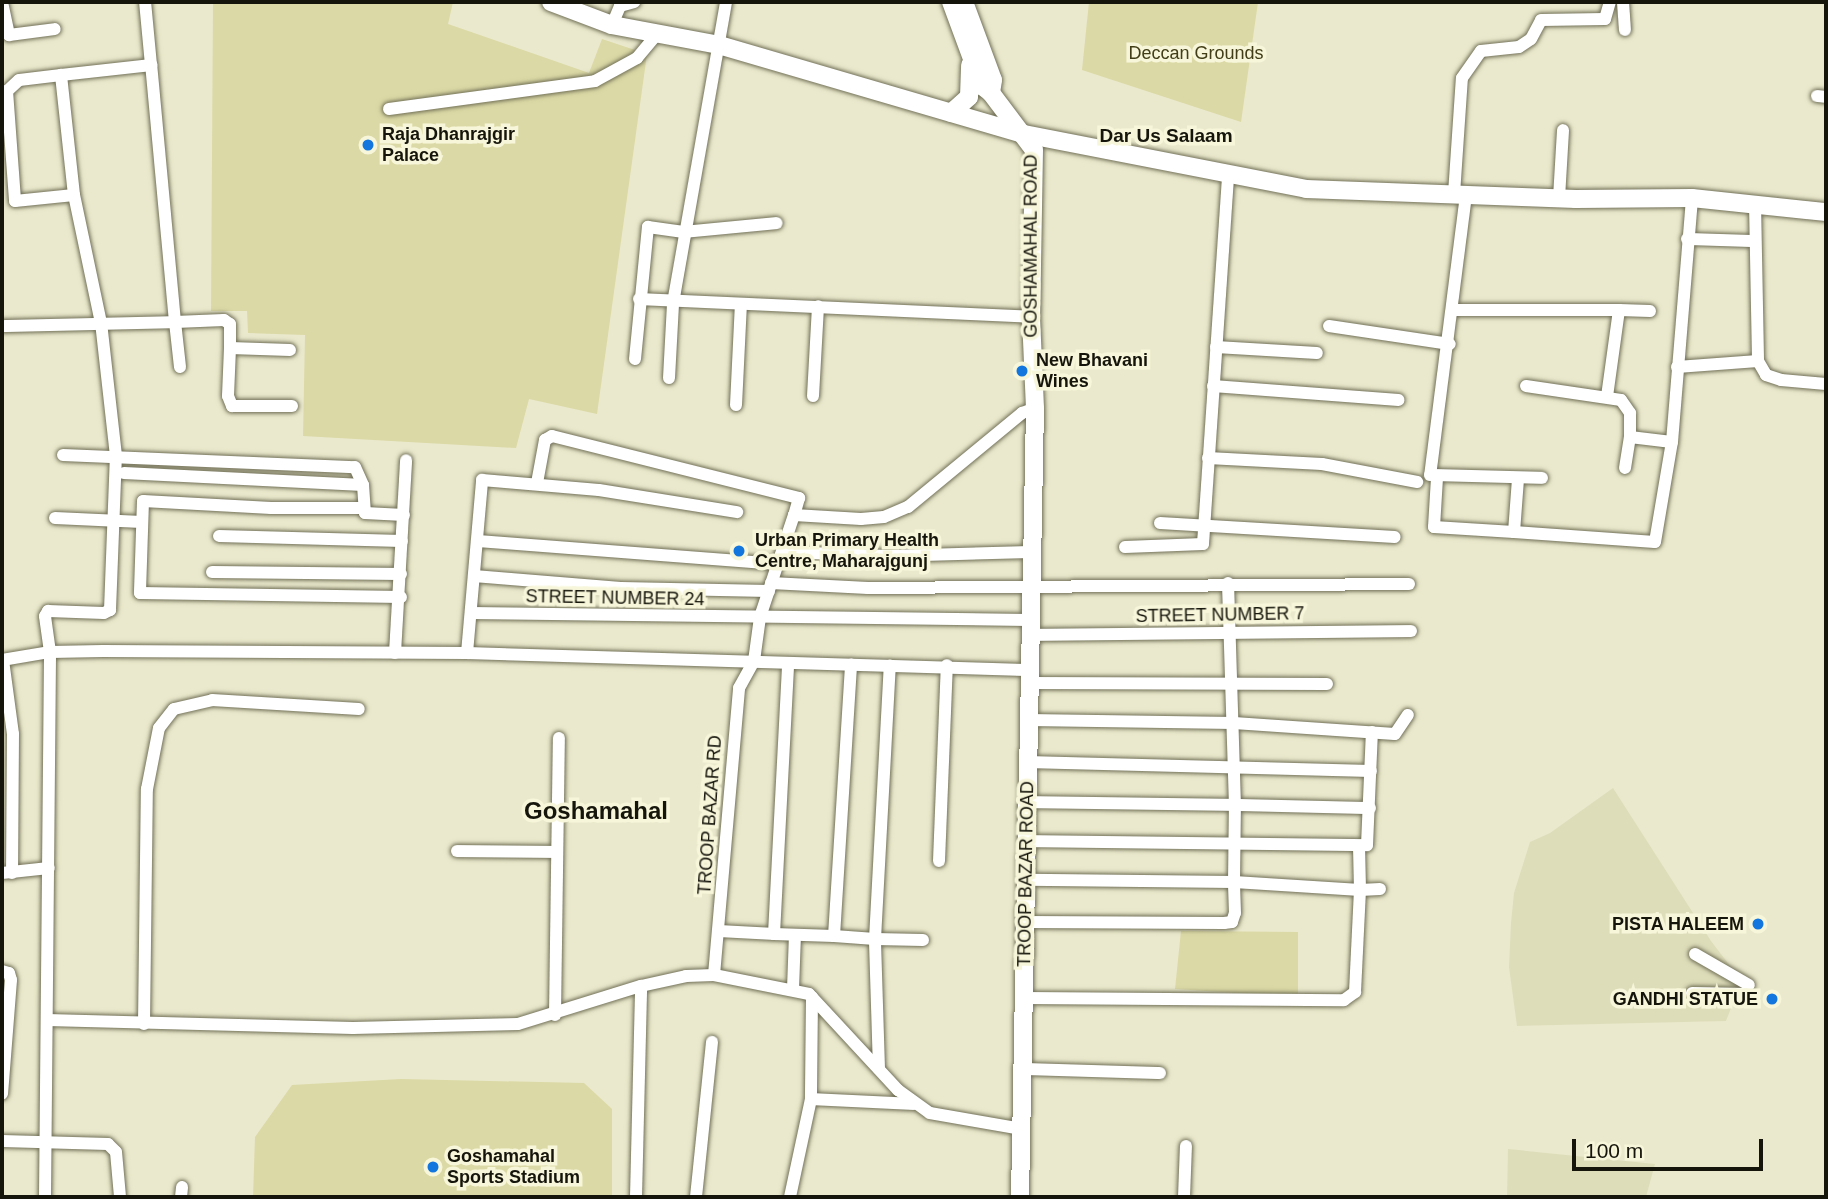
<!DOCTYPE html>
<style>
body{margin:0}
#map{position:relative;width:1828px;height:1199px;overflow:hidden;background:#eae9cd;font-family:Arial,sans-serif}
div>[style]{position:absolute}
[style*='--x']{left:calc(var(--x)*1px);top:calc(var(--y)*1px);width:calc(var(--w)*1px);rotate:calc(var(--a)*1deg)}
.built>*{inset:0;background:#deddba}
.green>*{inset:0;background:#dbd9a5}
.roads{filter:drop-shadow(0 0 2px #717057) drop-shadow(0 0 2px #717057)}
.street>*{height:12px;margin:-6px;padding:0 6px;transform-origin:6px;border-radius:6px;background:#fff}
.secondary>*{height:18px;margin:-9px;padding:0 9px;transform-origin:9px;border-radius:9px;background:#fff}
.dots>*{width:19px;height:19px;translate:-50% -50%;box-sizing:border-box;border:4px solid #f7f6da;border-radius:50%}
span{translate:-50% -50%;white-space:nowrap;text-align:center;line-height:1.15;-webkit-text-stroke:7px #f7f6da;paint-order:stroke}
.park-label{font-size:18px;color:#413e17}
.poi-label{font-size:18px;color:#16150c;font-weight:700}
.left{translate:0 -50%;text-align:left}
.right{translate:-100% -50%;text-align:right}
.street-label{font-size:18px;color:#16150c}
.neighbourhood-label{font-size:19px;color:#16150c;font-weight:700}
.district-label{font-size:24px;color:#16150c;font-weight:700}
.frame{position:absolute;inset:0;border:4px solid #16150c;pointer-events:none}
.scale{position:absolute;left:1572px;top:1139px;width:191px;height:32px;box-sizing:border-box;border:4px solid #16150c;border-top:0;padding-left:9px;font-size:21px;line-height:24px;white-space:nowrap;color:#16150c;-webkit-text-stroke:5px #f7f6da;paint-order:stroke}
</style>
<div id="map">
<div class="built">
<i style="clip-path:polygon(1613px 788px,1711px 941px,1731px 967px,1744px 975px,1726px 1021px,1517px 1026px,1509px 967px,1511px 923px,1514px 893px,1530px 842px,1550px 833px)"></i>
<i style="clip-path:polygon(1508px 1149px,1655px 1164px,1646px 1197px,1507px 1197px)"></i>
</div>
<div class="green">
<i style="clip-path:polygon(213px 2px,453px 2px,448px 24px,589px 73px,602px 39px,647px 54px,597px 414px,529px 399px,516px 448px,303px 436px,305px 335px,248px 333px,247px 311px,211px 311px)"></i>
<i style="clip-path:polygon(1089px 2px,1258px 2px,1241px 122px,1082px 70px)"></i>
<i style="clip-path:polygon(1181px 931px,1298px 932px,1298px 997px,1175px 989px)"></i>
<i style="clip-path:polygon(401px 1079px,584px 1083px,612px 1109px,612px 1197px,253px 1197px,255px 1137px,292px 1085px)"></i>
</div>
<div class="roads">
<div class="street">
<i style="--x:2;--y:2;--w:34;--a:78"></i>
<i style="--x:9;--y:35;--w:46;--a:-7.4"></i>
<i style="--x:1623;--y:2;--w:28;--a:86"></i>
<i style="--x:612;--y:25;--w:21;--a:-67"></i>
<i style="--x:620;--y:6;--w:15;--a:-16"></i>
<i style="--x:61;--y:75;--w:42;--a:173.2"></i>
<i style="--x:19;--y:80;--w:16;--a:137"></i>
<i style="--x:7;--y:91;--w:110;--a:85.8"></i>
<i style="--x:15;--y:201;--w:59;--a:-5.8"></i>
<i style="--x:1817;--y:96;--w:9;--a:6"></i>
<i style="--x:389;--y:109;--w:208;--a:-7.7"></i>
<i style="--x:595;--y:81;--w:48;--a:-28.7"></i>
<i style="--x:637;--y:58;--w:33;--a:-50"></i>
<i style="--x:1454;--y:194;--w:116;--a:-86.1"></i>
<i style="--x:1462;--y:78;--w:33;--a:-55"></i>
<i style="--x:1481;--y:51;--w:38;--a:-6"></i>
<i style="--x:1519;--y:47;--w:14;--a:-34"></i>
<i style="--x:1531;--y:39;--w:21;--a:-62"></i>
<i style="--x:1541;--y:20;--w:64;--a:-0.9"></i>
<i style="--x:1605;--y:19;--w:18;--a:-74"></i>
<i style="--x:1466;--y:195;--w:282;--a:97.3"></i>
<i style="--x:1430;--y:475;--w:112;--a:1.5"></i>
<i style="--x:1559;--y:198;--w:68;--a:-86.6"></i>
<i style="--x:1755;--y:203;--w:158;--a:88.9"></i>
<i style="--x:1758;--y:361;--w:16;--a:60"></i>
<i style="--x:1766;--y:375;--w:16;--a:18"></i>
<i style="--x:1781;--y:380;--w:45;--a:5.1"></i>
<i style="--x:1687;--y:239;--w:66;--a:1.7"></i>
<i style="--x:639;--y:299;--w:392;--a:2.6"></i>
<i style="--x:1455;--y:310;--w:164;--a:0"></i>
<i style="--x:1619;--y:310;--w:88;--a:97.9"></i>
<i style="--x:1619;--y:310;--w:31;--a:2"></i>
<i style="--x:2;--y:326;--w:173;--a:-1.3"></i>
<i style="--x:175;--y:322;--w:258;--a:-95.3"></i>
<i style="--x:1329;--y:326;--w:122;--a:8.5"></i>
<i style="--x:1216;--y:347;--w:101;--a:3.4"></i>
<i style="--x:230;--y:348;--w:48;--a:92.4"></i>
<i style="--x:228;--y:396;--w:11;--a:68"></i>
<i style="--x:232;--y:406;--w:60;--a:0"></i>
<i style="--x:635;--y:359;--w:133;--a:-84.4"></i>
<i style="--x:648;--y:227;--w:36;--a:8"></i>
<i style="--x:684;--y:232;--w:93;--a:-5.5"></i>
<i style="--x:180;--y:367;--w:45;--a:-96.3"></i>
<i style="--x:175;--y:322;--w:49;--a:-2.3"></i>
<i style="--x:224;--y:320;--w:7;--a:34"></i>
<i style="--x:230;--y:324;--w:24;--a:90"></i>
<i style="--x:230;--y:348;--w:60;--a:1.9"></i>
<i style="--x:1677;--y:367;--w:81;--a:-4.2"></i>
<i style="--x:669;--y:378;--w:75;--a:-86.9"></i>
<i style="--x:673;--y:303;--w:306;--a:-80"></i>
<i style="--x:1213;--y:386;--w:186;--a:4.3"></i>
<i style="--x:1526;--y:386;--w:96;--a:8.4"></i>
<i style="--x:1621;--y:400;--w:16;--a:55"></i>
<i style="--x:1630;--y:413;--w:24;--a:90"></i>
<i style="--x:1630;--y:437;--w:42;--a:6.8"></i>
<i style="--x:813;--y:396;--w:90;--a:-86.8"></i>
<i style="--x:736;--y:405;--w:101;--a:-87.2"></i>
<i style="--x:63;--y:455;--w:292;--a:2.4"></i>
<i style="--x:355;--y:467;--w:20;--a:66"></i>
<i style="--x:363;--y:485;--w:28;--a:86"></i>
<i style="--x:365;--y:513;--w:39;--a:3"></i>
<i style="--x:1208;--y:458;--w:114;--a:3"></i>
<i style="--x:1322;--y:464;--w:97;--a:10.7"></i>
<i style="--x:1625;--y:468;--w:31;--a:-81"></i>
<i style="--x:124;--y:473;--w:239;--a:2.9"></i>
<i style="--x:1437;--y:478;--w:49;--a:93.5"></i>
<i style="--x:1434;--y:527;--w:80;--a:3.6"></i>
<i style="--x:1518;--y:479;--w:53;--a:94.3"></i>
<i style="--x:1514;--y:532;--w:141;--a:4.1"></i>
<i style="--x:1655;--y:542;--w:101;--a:-80.4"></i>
<i style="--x:1672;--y:442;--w:245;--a:-85.3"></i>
<i style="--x:537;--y:483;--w:44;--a:-79.5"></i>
<i style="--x:545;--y:440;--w:8;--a:-30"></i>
<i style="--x:552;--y:436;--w:255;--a:14.1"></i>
<i style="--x:799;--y:498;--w:18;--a:106"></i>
<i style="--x:363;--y:508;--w:92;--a:180"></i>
<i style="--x:271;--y:508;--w:128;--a:-176.9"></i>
<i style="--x:143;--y:501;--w:92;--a:91.9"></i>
<i style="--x:140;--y:593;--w:261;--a:0.9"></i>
<i style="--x:55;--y:518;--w:87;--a:2.6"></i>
<i style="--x:1160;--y:523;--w:235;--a:3.4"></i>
<i style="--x:219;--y:536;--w:183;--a:1.6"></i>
<i style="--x:478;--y:541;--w:301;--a:4.4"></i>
<i style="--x:1125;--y:547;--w:78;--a:-2.2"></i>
<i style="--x:1203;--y:544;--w:371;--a:-86.1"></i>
<i style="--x:784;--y:552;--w:103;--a:2.2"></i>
<i style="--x:887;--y:556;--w:143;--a:-1.6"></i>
<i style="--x:212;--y:572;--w:189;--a:0.6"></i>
<i style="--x:474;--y:576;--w:147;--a:4.7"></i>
<i style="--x:621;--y:588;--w:148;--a:1.2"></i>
<i style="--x:771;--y:583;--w:97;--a:3"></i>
<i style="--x:868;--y:588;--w:541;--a:-0.42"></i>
<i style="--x:1228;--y:583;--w:222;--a:88.2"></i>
<i style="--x:1235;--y:805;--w:135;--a:1.3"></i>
<i style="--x:471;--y:613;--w:557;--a:0.72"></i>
<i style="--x:1029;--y:635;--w:382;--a:-0.6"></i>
<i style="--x:395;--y:653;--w:193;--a:-86.7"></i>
<i style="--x:467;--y:653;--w:174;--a:-85"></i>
<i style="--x:482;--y:480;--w:117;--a:4.9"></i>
<i style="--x:599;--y:490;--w:140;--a:9.1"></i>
<i style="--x:2;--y:660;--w:49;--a:-9.5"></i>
<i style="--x:50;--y:652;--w:53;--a:-1.1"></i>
<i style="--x:103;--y:651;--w:364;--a:0.3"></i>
<i style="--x:467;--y:653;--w:561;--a:1.74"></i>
<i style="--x:3;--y:660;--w:75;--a:82.3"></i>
<i style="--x:13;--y:734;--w:139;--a:90.4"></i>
<i style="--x:1029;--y:683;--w:298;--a:0.2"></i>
<i style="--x:1028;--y:720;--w:206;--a:0.8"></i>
<i style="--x:1234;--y:723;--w:161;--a:3.9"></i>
<i style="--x:1395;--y:734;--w:23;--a:-56"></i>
<i style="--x:1027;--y:762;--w:344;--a:1.5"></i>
<i style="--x:1026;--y:841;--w:341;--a:0.7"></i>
<i style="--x:1367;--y:845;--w:113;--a:-87.5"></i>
<i style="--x:1359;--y:846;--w:44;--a:88.7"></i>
<i style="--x:1360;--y:890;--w:20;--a:-3"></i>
<i style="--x:457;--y:851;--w:99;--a:0.6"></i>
<i style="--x:939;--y:861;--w:196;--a:-87.7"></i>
<i style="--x:2;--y:873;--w:47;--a:-6.1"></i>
<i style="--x:1025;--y:922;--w:199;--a:0.3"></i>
<i style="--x:1224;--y:923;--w:8;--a:-7"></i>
<i style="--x:1232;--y:922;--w:9;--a:-72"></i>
<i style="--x:1235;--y:913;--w:31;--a:-92"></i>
<i style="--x:1234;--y:882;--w:208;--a:-179.4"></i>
<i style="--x:720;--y:931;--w:54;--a:3.2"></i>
<i style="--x:774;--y:934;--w:271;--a:-87"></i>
<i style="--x:774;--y:934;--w:60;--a:1.9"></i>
<i style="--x:834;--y:936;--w:272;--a:-86.4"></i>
<i style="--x:834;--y:936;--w:41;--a:4.2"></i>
<i style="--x:875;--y:939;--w:274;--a:-86.9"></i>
<i style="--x:1695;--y:954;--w:62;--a:29.9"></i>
<i style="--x:2;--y:971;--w:7;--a:16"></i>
<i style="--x:9;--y:973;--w:7;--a:74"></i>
<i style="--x:11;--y:980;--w:114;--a:94.5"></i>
<i style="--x:714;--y:975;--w:288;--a:-85"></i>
<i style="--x:739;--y:688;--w:31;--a:-61"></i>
<i style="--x:754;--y:661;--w:44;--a:-82.2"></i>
<i style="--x:760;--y:617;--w:108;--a:-71.6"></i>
<i style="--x:794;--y:515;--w:67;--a:3.4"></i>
<i style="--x:861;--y:519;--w:23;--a:-5"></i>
<i style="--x:884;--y:517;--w:26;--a:-23"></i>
<i style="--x:908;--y:507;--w:148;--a:-39.5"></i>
<i style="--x:1022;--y:413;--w:14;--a:-21"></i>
<i style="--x:793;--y:989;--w:54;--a:-87.9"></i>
<i style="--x:1692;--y:993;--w:54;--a:1.1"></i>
<i style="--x:812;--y:997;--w:102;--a:90.6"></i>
<i style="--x:811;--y:1099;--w:103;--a:2.8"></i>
<i style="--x:1024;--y:998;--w:320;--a:0.4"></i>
<i style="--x:1344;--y:1000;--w:14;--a:-36"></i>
<i style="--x:1355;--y:992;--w:102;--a:-87.2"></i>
<i style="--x:1360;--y:890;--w:126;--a:-176.4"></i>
<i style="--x:1234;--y:882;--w:77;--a:-89.3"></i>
<i style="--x:1235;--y:805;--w:208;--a:-179.2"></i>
<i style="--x:555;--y:1015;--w:277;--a:-89.2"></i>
<i style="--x:47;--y:1020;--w:306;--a:1.5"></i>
<i style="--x:353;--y:1028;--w:165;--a:-1.4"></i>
<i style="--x:518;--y:1024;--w:129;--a:-17.2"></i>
<i style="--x:641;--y:986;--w:46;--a:-12.5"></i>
<i style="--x:686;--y:976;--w:28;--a:-2"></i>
<i style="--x:714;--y:975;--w:97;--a:11.3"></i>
<i style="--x:809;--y:994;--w:131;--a:47.2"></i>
<i style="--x:898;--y:1090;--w:39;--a:36"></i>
<i style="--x:930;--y:1113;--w:93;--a:9.9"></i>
<i style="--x:144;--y:1024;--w:235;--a:-89.3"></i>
<i style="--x:147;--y:789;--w:62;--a:-78.9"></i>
<i style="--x:159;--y:728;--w:24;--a:-52"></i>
<i style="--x:174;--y:709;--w:39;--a:-13"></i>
<i style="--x:212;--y:700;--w:147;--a:3.5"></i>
<i style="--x:879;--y:1069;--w:130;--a:-91.8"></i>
<i style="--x:875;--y:939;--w:48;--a:1.2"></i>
<i style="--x:1023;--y:1069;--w:137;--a:1.7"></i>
<i style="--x:2;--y:1141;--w:106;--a:1.6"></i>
<i style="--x:108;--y:1144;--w:11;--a:45"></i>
<i style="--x:116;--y:1152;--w:45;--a:84.9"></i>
<i style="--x:45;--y:1197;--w:545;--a:-89.47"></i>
<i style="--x:50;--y:652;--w:36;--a:-98"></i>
<i style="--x:45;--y:616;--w:6;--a:-59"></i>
<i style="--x:48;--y:611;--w:56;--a:2"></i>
<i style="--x:104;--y:613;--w:7;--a:-27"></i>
<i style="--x:110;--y:610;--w:154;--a:-87.8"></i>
<i style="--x:116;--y:456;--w:134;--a:-96.4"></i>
<i style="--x:101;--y:323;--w:131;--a:-101.9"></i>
<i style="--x:74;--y:195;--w:121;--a:-96.2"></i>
<i style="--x:61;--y:75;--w:91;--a:-6.3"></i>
<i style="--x:151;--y:65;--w:63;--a:-95.4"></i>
<i style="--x:181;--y:1197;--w:10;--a:-84"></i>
<i style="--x:636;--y:1197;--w:211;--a:-88.6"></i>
<i style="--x:696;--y:1197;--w:156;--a:-84.1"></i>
<i style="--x:790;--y:1197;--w:100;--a:-77.9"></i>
<i style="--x:1184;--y:1197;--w:51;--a:-87.8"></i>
</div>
<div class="secondary">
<i style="--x:551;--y:2;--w:65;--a:20.7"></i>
<i style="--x:612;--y:25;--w:109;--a:10.6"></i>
<i style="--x:719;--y:45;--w:318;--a:16.3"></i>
<i style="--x:1024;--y:134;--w:287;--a:11"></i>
<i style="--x:1306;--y:189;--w:270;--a:2.1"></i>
<i style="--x:1576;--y:199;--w:116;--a:-0.5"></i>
<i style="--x:1692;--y:198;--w:135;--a:6"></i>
<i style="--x:951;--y:2;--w:90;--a:69.7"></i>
<i style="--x:982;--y:86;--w:11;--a:38"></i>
<i style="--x:964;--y:2;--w:83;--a:69.6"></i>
<i style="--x:993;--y:80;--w:13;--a:99"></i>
<i style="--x:991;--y:93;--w:71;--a:53"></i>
<i style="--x:1034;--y:150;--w:167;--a:91"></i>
<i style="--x:1031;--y:317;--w:91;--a:87.5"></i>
<i style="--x:1035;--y:408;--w:789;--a:91.09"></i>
<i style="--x:951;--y:113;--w:24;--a:-42"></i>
<i style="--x:969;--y:97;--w:32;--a:-88"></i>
</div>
</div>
<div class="dots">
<i style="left:368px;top:145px;background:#1375de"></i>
<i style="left:1022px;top:371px;background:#1375de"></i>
<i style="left:739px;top:551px;background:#1375de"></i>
<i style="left:1758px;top:924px;background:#1375de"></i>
<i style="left:1772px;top:999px;background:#1375de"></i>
<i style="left:433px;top:1167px;background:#1375de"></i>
</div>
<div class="park-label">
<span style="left:1196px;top:53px">Deccan Grounds</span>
</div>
<div class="poi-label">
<span class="left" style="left:382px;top:145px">Raja Dhanrajgir<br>Palace</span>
<span class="left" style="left:1036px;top:371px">New Bhavani<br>Wines</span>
<span class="left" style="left:755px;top:551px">Urban Primary Health<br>Centre, Maharajgunj</span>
<span class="right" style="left:1744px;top:924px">PISTA HALEEM</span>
<span class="right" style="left:1758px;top:999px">GANDHI STATUE</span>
<span class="left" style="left:447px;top:1167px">Goshamahal<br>Sports Stadium</span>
</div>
<div class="street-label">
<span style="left:1031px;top:246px;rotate:-90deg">GOSHAMAHAL ROAD</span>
<span style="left:615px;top:598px;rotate:1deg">STREET NUMBER 24</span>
<span style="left:1220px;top:615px;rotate:-1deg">STREET NUMBER 7</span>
<span style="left:710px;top:815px;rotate:-86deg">TROOP BAZAR RD</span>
<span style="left:1026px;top:874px;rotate:-89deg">TROOP BAZAR ROAD</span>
</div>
<div class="neighbourhood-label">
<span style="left:1166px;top:136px">Dar Us Salaam</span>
</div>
<div class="district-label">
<span style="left:596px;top:811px">Goshamahal</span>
</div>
<div class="frame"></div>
<div class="scale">100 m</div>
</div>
